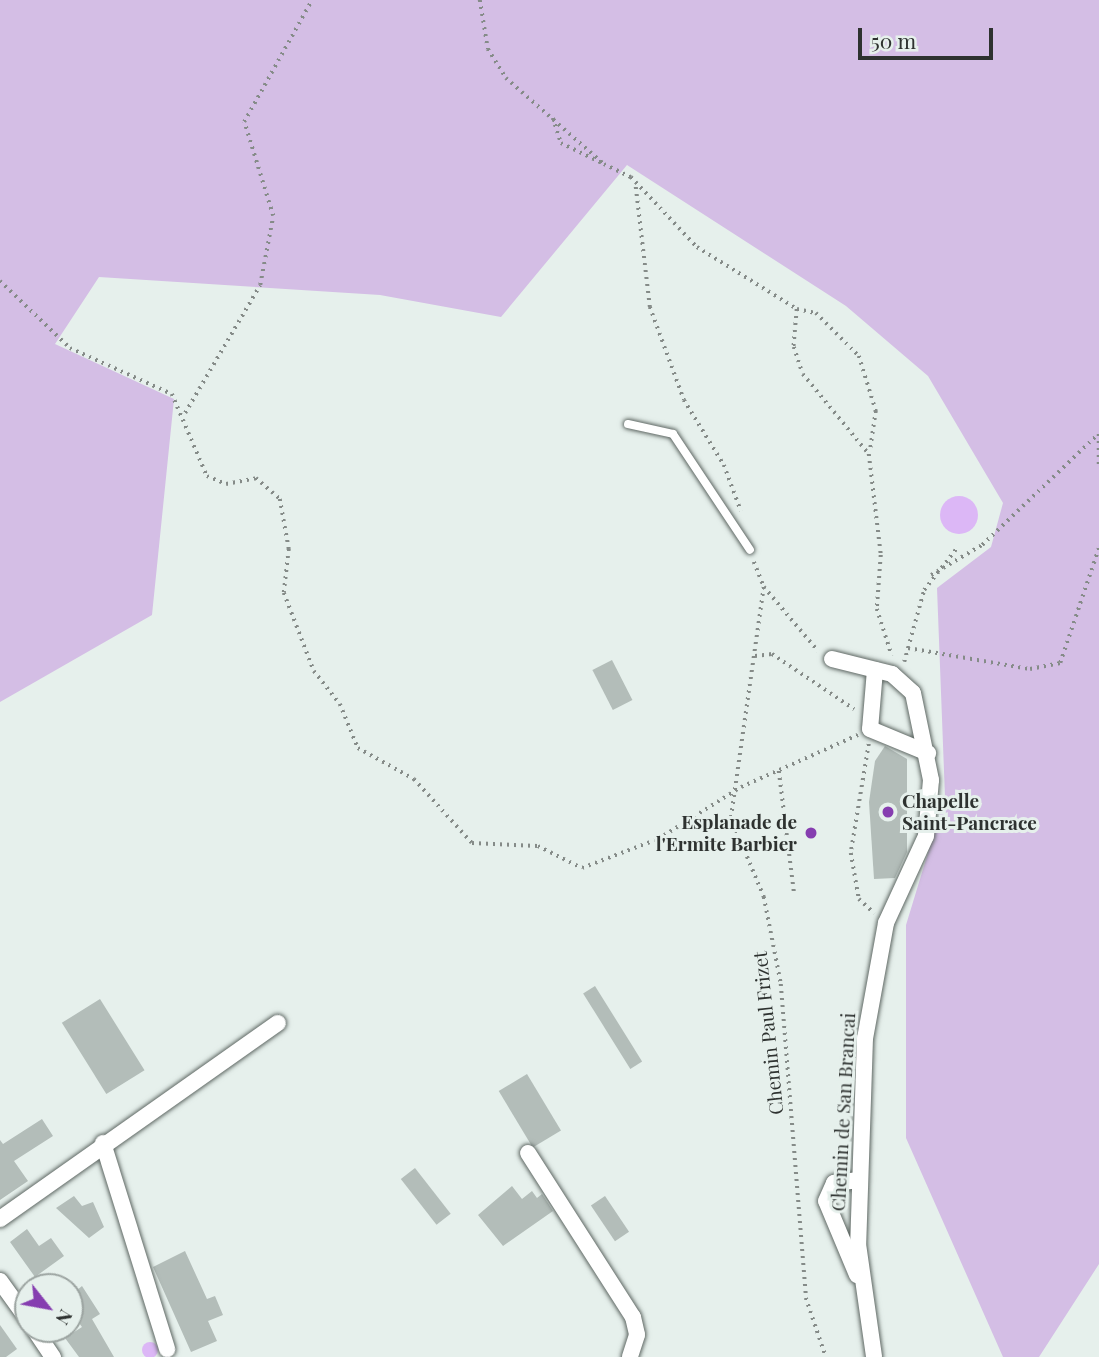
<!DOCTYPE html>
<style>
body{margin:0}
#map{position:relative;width:1099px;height:1357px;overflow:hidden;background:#e6f0ec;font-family:"Playfair Display",serif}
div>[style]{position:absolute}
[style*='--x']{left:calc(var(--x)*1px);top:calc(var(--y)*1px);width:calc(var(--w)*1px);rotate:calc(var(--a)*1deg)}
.green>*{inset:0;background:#d4bee5}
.water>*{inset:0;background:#dcb7f6}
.round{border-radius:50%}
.building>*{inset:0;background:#b3bdb9;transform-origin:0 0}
.path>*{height:3.5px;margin-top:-1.75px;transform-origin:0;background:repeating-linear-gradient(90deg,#858b88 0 2px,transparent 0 7px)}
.roads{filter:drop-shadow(0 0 2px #5f6864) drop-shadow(0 0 2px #5f6864)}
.service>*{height:8px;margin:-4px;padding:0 4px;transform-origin:4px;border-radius:4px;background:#fff}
.minor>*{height:16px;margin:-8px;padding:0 8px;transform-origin:8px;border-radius:8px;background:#fff}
.dots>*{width:19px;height:19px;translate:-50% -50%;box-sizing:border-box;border:4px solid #e6f0ec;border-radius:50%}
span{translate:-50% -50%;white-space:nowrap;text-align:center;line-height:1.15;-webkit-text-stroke:6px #e6f0ec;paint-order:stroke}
.poi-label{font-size:19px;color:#2e3230;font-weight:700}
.left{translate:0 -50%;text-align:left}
.right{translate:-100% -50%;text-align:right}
.street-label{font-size:19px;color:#2e3230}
.north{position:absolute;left:14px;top:1273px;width:70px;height:70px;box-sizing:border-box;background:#e6f0ec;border:2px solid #9ca4a1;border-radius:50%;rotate:121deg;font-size:19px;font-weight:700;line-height:28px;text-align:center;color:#2e3230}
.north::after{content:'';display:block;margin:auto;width:24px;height:32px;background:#863eb0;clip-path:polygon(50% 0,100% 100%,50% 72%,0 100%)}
.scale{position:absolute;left:858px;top:28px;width:135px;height:32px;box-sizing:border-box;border:4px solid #2e3230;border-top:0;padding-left:9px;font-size:21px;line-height:24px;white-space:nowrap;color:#2e3230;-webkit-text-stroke:5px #e6f0ec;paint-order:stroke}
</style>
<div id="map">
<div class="green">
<i style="clip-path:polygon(0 0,1099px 0,1099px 1264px,1039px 1357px,1003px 1357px,906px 1138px,906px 925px,945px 797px,937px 588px,991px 547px,1003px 503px,928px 376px,846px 306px,627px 165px,501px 317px,380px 295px,99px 277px,55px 344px,174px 399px,152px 615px,0 702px)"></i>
</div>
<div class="water">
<i class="round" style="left:940px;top:496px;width:38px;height:38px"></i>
<i class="round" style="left:142px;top:1342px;width:16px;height:16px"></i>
</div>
<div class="building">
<i style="left:612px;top:660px;width:45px;height:22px;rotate:63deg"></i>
<i style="clip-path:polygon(885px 746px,907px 759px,907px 852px,895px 878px,874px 879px,869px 802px,875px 761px)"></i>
<i style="left:595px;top:986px;width:89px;height:14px;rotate:58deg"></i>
<i style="left:100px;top:999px;width:84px;height:45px;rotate:58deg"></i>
<i style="left:527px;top:1074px;width:66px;height:33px;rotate:59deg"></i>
<i style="clip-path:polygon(42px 1119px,53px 1136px,14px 1161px,28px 1181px,0 1200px,0 1140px,3px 1144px)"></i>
<i style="left:415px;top:1168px;width:58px;height:18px;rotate:52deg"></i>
<i style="clip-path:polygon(512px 1186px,522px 1199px,532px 1191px,537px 1198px,542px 1194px,553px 1211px,503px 1246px,478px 1215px)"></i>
<i style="clip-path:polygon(74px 1196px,82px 1206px,93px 1202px,104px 1227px,89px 1238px,56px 1208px)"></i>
<i style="left:605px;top:1196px;width:43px;height:17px;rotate:56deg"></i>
<i style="clip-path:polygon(27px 1229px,39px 1246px,51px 1238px,64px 1256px,35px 1277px,10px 1242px)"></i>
<i style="clip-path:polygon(185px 1251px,207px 1299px,215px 1296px,223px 1315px,208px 1321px,217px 1341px,191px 1352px,153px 1267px)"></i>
<i style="clip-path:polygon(82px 1286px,100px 1314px,92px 1319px,114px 1357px,79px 1357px,65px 1338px,82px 1327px,70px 1311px,70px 1296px)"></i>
<i style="clip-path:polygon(0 1325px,17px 1349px,6px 1357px,0 1357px)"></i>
</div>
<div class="path">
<i style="--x:480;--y:0;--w:50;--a:80.7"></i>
<i style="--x:488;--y:49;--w:34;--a:58"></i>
<i style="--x:506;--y:78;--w:130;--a:41.3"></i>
<i style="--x:604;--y:164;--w:30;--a:26"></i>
<i style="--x:631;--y:177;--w:96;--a:46.7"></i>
<i style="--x:697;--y:247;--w:118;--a:31.8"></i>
<i style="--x:797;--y:309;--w:38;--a:95"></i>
<i style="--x:794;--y:347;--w:28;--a:72"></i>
<i style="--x:803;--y:374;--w:104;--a:50.5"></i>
<i style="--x:869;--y:454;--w:102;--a:83.2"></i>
<i style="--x:881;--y:555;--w:54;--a:94.2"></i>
<i style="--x:877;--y:609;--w:49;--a:72.3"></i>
<i style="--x:553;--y:118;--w:26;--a:72"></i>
<i style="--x:561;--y:143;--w:46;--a:26"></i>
<i style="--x:636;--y:187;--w:121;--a:83.3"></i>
<i style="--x:650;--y:307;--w:99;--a:69.9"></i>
<i style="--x:684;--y:400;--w:76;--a:58.4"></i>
<i style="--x:724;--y:465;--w:49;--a:69.7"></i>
<i style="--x:0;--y:281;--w:97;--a:43.7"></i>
<i style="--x:70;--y:348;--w:112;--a:24.3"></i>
<i style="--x:172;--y:394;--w:89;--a:66.9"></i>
<i style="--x:207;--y:476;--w:21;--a:23"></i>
<i style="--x:226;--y:484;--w:31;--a:-11"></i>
<i style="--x:256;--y:478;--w:32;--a:41"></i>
<i style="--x:280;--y:499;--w:51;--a:79.8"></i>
<i style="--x:289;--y:549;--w:44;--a:96.5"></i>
<i style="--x:284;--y:593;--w:84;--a:69"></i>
<i style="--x:314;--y:671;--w:42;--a:51.8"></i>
<i style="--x:340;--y:704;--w:48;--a:67.8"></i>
<i style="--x:358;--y:748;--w:64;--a:29"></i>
<i style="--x:414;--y:779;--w:86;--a:47.8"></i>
<i style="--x:472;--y:843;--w:66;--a:2.6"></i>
<i style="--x:538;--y:846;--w:49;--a:26.6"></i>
<i style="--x:582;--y:868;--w:81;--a:-20.9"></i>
<i style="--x:658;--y:839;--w:98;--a:-32.1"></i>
<i style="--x:741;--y:787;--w:128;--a:-24"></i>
<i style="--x:797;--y:309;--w:19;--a:12"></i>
<i style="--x:816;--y:313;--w:61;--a:45"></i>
<i style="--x:859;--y:356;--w:58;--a:72.8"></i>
<i style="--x:876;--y:411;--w:41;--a:98.3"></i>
<i style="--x:185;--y:413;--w:148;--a:-59.6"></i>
<i style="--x:260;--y:285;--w:70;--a:-79.3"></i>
<i style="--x:273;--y:216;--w:98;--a:-107.1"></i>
<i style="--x:244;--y:122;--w:140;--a:-60.9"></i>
<i style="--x:1099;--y:434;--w:35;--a:90"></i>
<i style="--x:754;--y:562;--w:27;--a:68"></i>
<i style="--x:764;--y:587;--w:84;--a:49.8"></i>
<i style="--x:931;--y:575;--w:59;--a:-30.5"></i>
<i style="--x:982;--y:545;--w:159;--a:-43.7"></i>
<i style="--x:764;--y:587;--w:233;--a:98.1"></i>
<i style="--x:731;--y:818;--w:86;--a:67.3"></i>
<i style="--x:764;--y:897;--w:89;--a:78.9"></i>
<i style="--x:781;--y:984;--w:315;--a:85.4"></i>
<i style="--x:806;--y:1298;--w:62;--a:71.3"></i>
<i style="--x:908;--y:648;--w:124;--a:9.8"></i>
<i style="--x:1030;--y:669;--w:31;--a:-11"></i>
<i style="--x:1060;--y:663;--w:122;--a:-71.4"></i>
<i style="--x:755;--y:656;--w:17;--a:-7"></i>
<i style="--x:772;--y:654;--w:99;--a:33.9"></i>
<i style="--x:904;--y:662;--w:75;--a:-74.5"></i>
<i style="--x:924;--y:590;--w:52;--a:-52"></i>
<i style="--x:869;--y:744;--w:110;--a:99.4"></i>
<i style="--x:851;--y:853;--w:47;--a:80.1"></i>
<i style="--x:859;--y:899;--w:21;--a:43"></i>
<i style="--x:779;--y:771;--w:122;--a:82.9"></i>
</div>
<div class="roads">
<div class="service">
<i style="--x:628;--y:424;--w:46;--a:12.5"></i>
<i style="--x:673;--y:434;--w:139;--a:56.4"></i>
</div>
<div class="minor">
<i style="--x:832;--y:659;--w:62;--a:14"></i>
<i style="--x:892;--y:674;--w:28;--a:42"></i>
<i style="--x:913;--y:693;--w:89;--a:78.3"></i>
<i style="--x:931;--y:780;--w:56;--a:95.1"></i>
<i style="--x:926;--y:836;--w:96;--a:114.7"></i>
<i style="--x:886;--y:923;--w:117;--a:100.3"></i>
<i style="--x:865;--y:1038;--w:206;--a:91.9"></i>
<i style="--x:858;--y:1244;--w:114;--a:81.9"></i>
<i style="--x:875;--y:670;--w:59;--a:94.8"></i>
<i style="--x:870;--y:729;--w:63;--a:22.5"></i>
<i style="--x:103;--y:1143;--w:216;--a:72.7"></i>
<i style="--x:528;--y:1153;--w:195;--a:57.4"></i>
<i style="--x:633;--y:1317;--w:18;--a:77"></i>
<i style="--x:637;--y:1335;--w:23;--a:108"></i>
<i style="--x:0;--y:1219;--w:340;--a:-35.2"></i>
<i style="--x:857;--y:1275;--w:80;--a:-112.7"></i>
<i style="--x:826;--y:1201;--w:20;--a:-66"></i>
<i style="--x:834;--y:1183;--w:25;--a:-7"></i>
<i style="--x:0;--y:1281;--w:48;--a:54.3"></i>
<i style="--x:34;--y:1329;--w:34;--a:56"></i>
</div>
</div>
<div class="dots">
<i style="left:888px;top:812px;background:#863eb0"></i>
<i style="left:811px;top:833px;background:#863eb0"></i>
</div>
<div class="poi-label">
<span class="left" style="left:902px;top:812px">Chapelle<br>Saint-Pancrace</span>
<span class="right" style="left:797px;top:833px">Esplanade de<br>l'Ermite Barbier</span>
</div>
<div class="street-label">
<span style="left:768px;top:1033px;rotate:-96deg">Chemin Paul Frizet</span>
<span style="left:843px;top:1112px;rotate:-87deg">Chemin de San Brancai</span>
</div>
<div class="north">N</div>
<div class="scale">50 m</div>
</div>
